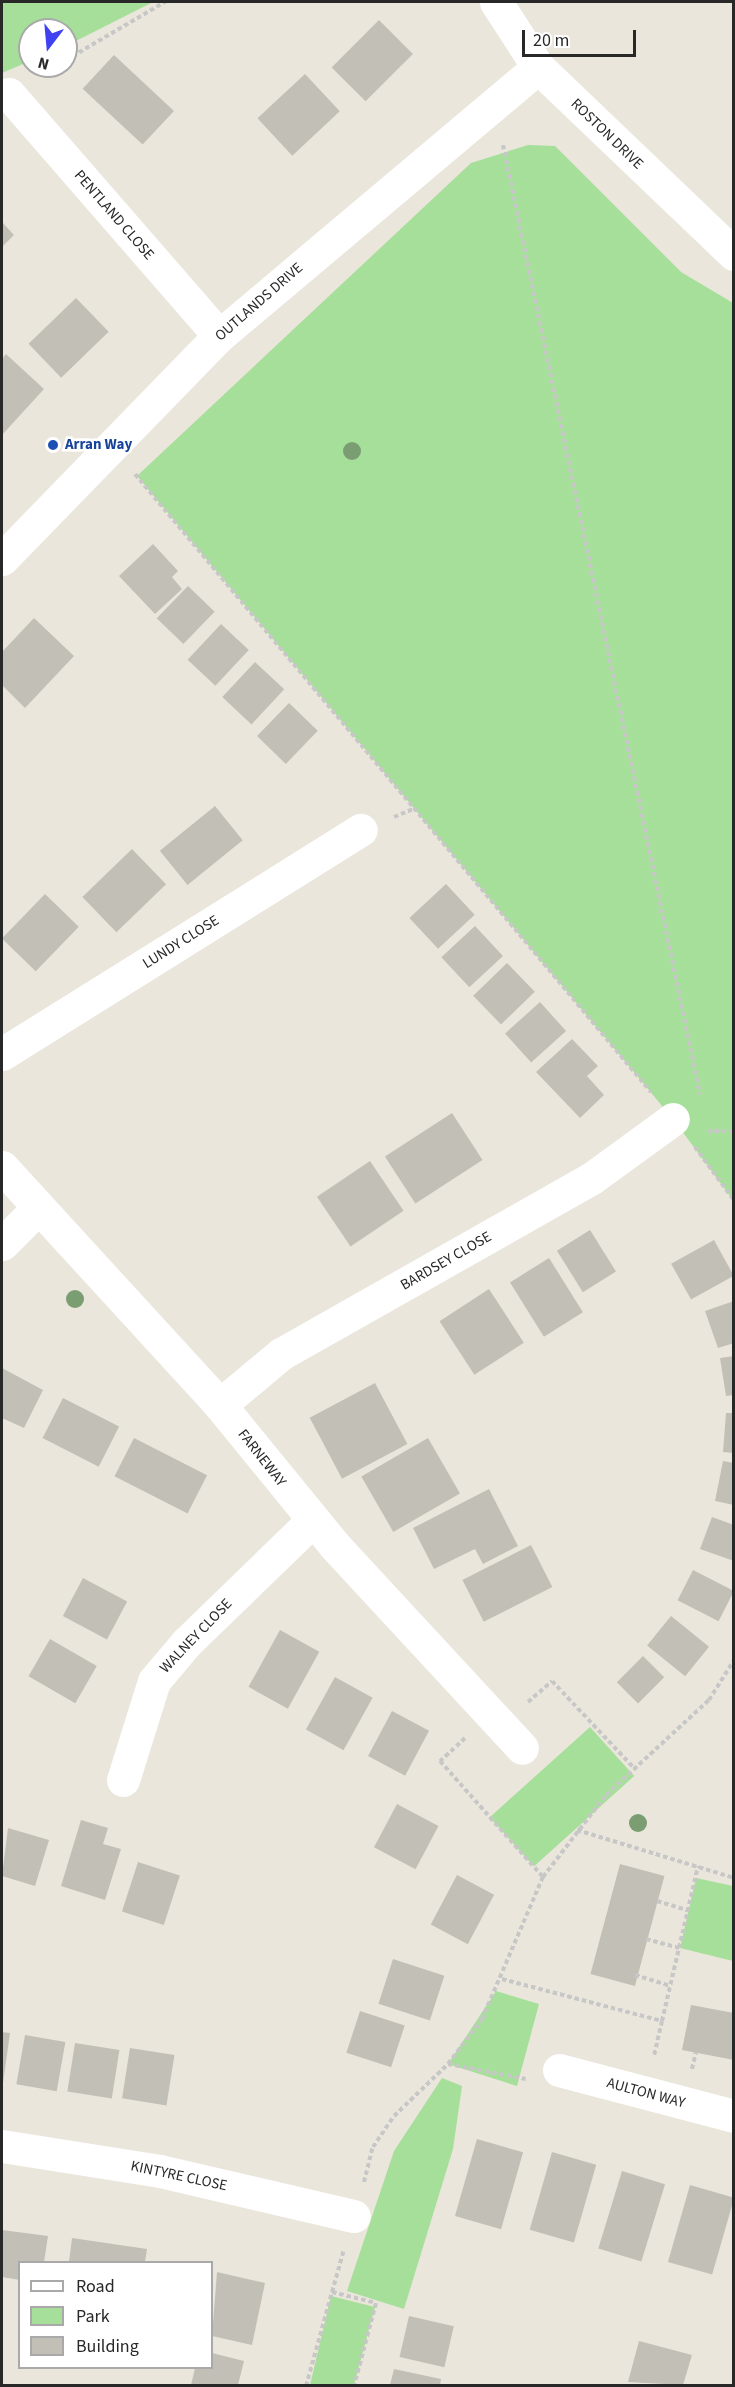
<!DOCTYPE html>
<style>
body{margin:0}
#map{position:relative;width:735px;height:2387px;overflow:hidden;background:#eae6db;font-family:"Source Sans 3",sans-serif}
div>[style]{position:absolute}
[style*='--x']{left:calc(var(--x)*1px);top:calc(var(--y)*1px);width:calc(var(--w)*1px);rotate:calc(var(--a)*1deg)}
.green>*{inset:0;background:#a5df99;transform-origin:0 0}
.building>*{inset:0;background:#c2c0b6;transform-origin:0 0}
.path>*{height:4px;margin-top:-2px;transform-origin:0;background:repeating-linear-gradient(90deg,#c7c7c7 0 4.5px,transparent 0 7.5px)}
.street>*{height:33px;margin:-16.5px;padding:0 16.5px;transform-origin:16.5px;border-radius:16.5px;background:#fff}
.trees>*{width:18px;height:18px;margin:-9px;border-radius:50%;background:#7a9d72}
.dots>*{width:16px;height:16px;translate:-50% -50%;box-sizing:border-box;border:3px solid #fff;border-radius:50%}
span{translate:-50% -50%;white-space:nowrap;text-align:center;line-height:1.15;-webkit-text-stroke:5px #fff;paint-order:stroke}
.street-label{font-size:15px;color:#282828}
.transit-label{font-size:15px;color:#164399;font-weight:700}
.left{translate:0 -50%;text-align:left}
.frame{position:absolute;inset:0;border:3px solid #282828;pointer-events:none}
.legend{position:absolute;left:18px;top:2261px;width:195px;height:108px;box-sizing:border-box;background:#fff;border:2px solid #a9a9a9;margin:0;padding:8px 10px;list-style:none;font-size:18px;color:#282828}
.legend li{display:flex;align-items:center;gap:12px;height:30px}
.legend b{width:30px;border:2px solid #a9a9a9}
.north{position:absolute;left:18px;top:18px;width:60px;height:60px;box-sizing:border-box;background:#fff;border:2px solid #a9a9a9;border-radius:50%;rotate:196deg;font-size:16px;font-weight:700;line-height:24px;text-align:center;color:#282828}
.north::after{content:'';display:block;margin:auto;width:21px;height:27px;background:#4042f2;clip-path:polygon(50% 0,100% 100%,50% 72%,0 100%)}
.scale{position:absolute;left:522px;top:30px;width:114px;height:27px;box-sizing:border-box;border:3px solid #282828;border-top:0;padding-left:8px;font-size:18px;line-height:21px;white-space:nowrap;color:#282828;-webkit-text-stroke:4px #fff;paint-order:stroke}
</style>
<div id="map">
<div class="green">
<i style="clip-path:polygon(2px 2px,153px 2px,66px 46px,66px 30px,30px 30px,30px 61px,2px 73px)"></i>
<i style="clip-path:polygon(528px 145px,555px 146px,681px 272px,733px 303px,733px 1200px,673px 1119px,137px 476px,471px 163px)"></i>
<i style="left:590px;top:1727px;width:66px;height:135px;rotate:48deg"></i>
<i style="clip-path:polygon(696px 1878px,733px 1886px,733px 1961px,680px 1948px)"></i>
<i style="clip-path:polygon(496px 1991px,539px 2004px,517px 2086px,448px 2064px)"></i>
<i style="clip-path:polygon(442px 2078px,462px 2086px,453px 2149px,404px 2309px,347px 2291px,394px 2151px)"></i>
<i style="clip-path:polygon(331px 2296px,375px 2307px,354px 2385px,310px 2385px)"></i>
</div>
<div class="building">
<i style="left:379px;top:20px;width:48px;height:67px;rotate:45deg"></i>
<i style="left:114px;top:55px;width:82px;height:46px;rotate:43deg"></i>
<i style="left:305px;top:74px;width:51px;height:65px;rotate:47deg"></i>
<i style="clip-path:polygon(2px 222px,14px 235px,2px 247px)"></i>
<i style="left:76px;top:298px;width:47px;height:66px;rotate:46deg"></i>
<i style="clip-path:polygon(6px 354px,44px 389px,2px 435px,2px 359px)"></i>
<i style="clip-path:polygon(153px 544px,178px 571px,172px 577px,182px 589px,155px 614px,119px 576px)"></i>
<i style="left:188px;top:586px;width:37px;height:45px;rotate:44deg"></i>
<i style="clip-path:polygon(34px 618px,74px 656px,25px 708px,2px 685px,2px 652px)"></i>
<i style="left:221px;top:624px;width:38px;height:49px;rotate:43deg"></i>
<i style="left:255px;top:662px;width:40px;height:48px;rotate:43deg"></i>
<i style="left:289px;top:703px;width:40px;height:46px;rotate:44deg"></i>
<i style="left:215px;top:806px;width:44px;height:71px;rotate:51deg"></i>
<i style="left:132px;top:849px;width:49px;height:69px;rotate:46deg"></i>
<i style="left:446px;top:884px;width:42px;height:50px;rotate:47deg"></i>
<i style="left:45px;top:894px;width:47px;height:62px;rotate:44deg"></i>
<i style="left:475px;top:926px;width:41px;height:46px;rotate:47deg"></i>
<i style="left:507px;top:963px;width:40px;height:47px;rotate:46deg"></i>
<i style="left:540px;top:1002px;width:39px;height:47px;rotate:48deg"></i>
<i style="clip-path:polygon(572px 1039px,598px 1066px,587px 1076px,604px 1095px,580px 1118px,536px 1072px)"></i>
<i style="left:452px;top:1113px;width:56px;height:80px;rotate:57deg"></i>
<i style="left:370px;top:1161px;width:60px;height:64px;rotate:56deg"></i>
<i style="left:590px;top:1230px;width:49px;height:39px;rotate:58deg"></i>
<i style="left:714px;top:1240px;width:41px;height:49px;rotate:61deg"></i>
<i style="left:549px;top:1258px;width:64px;height:46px;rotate:58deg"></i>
<i style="left:489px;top:1289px;width:64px;height:59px;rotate:57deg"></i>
<i style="clip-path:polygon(734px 1301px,734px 1343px,718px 1348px,705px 1311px)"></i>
<i style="clip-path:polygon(734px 1356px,734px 1395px,726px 1396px,720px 1358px)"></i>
<i style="clip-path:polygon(2px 1368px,43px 1390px,24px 1428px,2px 1418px)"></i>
<i style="left:375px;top:1383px;width:69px;height:74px;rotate:62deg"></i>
<i style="left:63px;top:1398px;width:63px;height:45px;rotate:27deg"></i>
<i style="clip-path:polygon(726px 1413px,734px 1413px,734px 1453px,723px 1452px)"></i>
<i style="left:134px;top:1438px;width:82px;height:43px;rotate:27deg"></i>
<i style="left:428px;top:1438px;width:64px;height:77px;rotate:60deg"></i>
<i style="clip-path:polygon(723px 1461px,734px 1463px,734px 1505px,715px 1501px)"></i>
<i style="clip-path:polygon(489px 1489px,518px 1546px,483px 1564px,475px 1549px,434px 1569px,413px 1528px)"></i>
<i style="clip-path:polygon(712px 1517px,734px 1525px,734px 1561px,700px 1549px)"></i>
<i style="left:531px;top:1545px;width:47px;height:77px;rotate:63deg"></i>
<i style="left:693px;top:1570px;width:46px;height:34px;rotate:27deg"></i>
<i style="left:83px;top:1578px;width:50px;height:43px;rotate:28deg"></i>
<i style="left:671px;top:1616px;width:49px;height:38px;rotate:39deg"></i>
<i style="left:280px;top:1630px;width:45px;height:65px;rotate:29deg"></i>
<i style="left:50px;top:1639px;width:54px;height:43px;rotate:30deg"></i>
<i style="left:643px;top:1656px;width:30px;height:37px;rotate:45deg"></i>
<i style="left:335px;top:1677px;width:43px;height:60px;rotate:29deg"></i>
<i style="left:392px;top:1711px;width:42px;height:51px;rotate:28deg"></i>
<i style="left:397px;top:1804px;width:47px;height:49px;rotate:28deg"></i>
<i style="clip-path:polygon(81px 1820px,108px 1828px,103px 1844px,121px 1849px,105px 1900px,61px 1886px)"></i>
<i style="clip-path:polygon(8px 1828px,49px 1840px,35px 1886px,2px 1876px)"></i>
<i style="left:138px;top:1862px;width:44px;height:52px;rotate:18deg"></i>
<i style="left:620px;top:1864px;width:46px;height:114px;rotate:15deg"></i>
<i style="left:457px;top:1875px;width:42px;height:56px;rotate:28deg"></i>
<i style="left:393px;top:1959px;width:54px;height:47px;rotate:18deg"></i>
<i style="clip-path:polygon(691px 2005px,734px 2013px,734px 2060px,682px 2050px)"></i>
<i style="left:360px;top:2011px;width:47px;height:44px;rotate:18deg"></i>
<i style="clip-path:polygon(2px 2032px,10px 2033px,3px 2083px,2px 2082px)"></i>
<i style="left:25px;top:2035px;width:41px;height:50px;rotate:10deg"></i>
<i style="left:75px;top:2043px;width:45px;height:49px;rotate:9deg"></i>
<i style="left:130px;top:2048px;width:45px;height:51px;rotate:9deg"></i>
<i style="left:477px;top:2139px;width:48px;height:80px;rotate:16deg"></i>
<i style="left:552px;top:2152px;width:46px;height:81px;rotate:16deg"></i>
<i style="left:622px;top:2171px;width:45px;height:81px;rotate:17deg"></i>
<i style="left:690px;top:2185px;width:46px;height:80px;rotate:16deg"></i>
<i style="clip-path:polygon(2px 2230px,48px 2236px,44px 2262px,20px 2262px,20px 2280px,2px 2277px)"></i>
<i style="clip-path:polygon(72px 2238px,147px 2249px,145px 2262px,69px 2262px)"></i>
<i style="clip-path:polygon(217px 2272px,265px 2283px,252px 2345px,212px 2336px)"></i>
<i style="left:409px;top:2316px;width:46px;height:42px;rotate:13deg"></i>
<i style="clip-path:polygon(639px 2341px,692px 2355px,683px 2385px,628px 2382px)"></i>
<i style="clip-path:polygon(212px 2353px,244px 2361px,238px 2385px,191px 2385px,195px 2368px,212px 2368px)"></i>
<i style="clip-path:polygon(394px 2369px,441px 2379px,440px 2385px,390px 2385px)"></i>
</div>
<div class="path">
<i style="--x:66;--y:60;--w:115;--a:-30.4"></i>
<i style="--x:41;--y:75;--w:17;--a:-31"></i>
<i style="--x:503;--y:145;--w:970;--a:78.28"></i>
<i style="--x:135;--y:474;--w:805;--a:50.14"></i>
<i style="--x:394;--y:817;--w:21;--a:-23"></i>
<i style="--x:707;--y:1131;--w:27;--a:0"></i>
<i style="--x:695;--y:1147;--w:66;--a:53.7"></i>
<i style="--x:528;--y:1702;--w:32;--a:-41"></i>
<i style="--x:552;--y:1681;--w:120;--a:46.7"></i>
<i style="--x:465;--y:1738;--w:34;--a:137"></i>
<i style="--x:440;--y:1761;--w:155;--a:48.4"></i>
<i style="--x:577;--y:1830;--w:164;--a:17"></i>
<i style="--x:657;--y:1901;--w:34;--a:17"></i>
<i style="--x:646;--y:1939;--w:35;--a:15"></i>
<i style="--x:635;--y:1975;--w:37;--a:17"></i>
<i style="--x:502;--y:1979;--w:165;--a:14.7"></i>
<i style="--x:662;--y:2021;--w:37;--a:103"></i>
<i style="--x:662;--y:2021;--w:159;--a:-76.9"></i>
<i style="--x:448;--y:2064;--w:79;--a:10.9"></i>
<i style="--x:692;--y:2069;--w:17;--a:-77"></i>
<i style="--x:364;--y:2182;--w:36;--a:-76"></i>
<i style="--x:373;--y:2147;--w:37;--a:-56"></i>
<i style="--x:394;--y:2116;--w:75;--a:-43.9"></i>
<i style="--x:448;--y:2064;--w:56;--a:-52.9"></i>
<i style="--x:482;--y:2019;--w:155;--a:-66.8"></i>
<i style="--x:543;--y:1877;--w:103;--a:-52.5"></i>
<i style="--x:606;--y:1795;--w:140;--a:-42.7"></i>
<i style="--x:709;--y:1700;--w:47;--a:-58"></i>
<i style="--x:332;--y:2292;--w:45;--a:14"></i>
<i style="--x:376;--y:2303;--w:86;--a:104.8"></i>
<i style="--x:306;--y:2386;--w:142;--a:-74.5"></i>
</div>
<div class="street">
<i style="--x:496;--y:2;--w:77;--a:57.1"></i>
<i style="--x:538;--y:67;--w:271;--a:43.7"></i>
<i style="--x:9;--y:94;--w:320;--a:49"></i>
<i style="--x:2;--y:559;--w:311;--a:-45.8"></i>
<i style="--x:219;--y:336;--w:417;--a:-40.1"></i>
<i style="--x:2;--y:1054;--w:423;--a:-32"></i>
<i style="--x:2;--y:1167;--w:323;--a:47.5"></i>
<i style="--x:220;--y:1405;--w:182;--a:50.8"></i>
<i style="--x:335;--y:1546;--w:275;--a:47.2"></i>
<i style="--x:2;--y:1244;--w:52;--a:-45"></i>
<i style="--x:220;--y:1405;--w:80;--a:-39.9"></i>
<i style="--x:281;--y:1354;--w:357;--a:-29.5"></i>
<i style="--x:592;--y:1178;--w:100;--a:-36.1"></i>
<i style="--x:123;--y:1780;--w:104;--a:-72.6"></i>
<i style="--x:154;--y:1681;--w:50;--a:-49.9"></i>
<i style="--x:186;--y:1643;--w:177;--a:-44.1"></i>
<i style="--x:559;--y:2070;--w:181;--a:14.7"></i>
<i style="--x:2;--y:2146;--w:160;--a:9"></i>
<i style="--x:160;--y:2171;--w:199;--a:13.1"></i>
</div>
<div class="trees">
<i style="left:352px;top:451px"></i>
<i style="left:75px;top:1299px"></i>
<i style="left:638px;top:1823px"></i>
</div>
<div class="dots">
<i style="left:53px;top:445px;background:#1a4fb4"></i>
</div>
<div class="street-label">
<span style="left:607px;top:134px;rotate:44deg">ROSTON DRIVE</span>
<span style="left:114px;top:215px;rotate:49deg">PENTLAND CLOSE</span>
<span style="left:259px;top:302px;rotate:-41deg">OUTLANDS DRIVE</span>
<span style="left:181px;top:942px;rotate:-32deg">LUNDY CLOSE</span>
<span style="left:446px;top:1261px;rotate:-30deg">BARDSEY CLOSE</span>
<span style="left:262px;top:1458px;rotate:52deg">FARNEWAY</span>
<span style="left:196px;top:1636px;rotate:-46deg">WALNEY CLOSE</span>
<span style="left:646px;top:2093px;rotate:15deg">AULTON WAY</span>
<span style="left:179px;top:2176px;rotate:12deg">KINTYRE CLOSE</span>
</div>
<div class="transit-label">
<span class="left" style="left:65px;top:445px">Arran Way</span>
</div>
<div class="frame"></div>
<ul class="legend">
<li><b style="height:8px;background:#fff"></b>Road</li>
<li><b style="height:16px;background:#a5df99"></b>Park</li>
<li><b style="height:16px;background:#c2c0b6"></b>Building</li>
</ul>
<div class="north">N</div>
<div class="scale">20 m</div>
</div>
